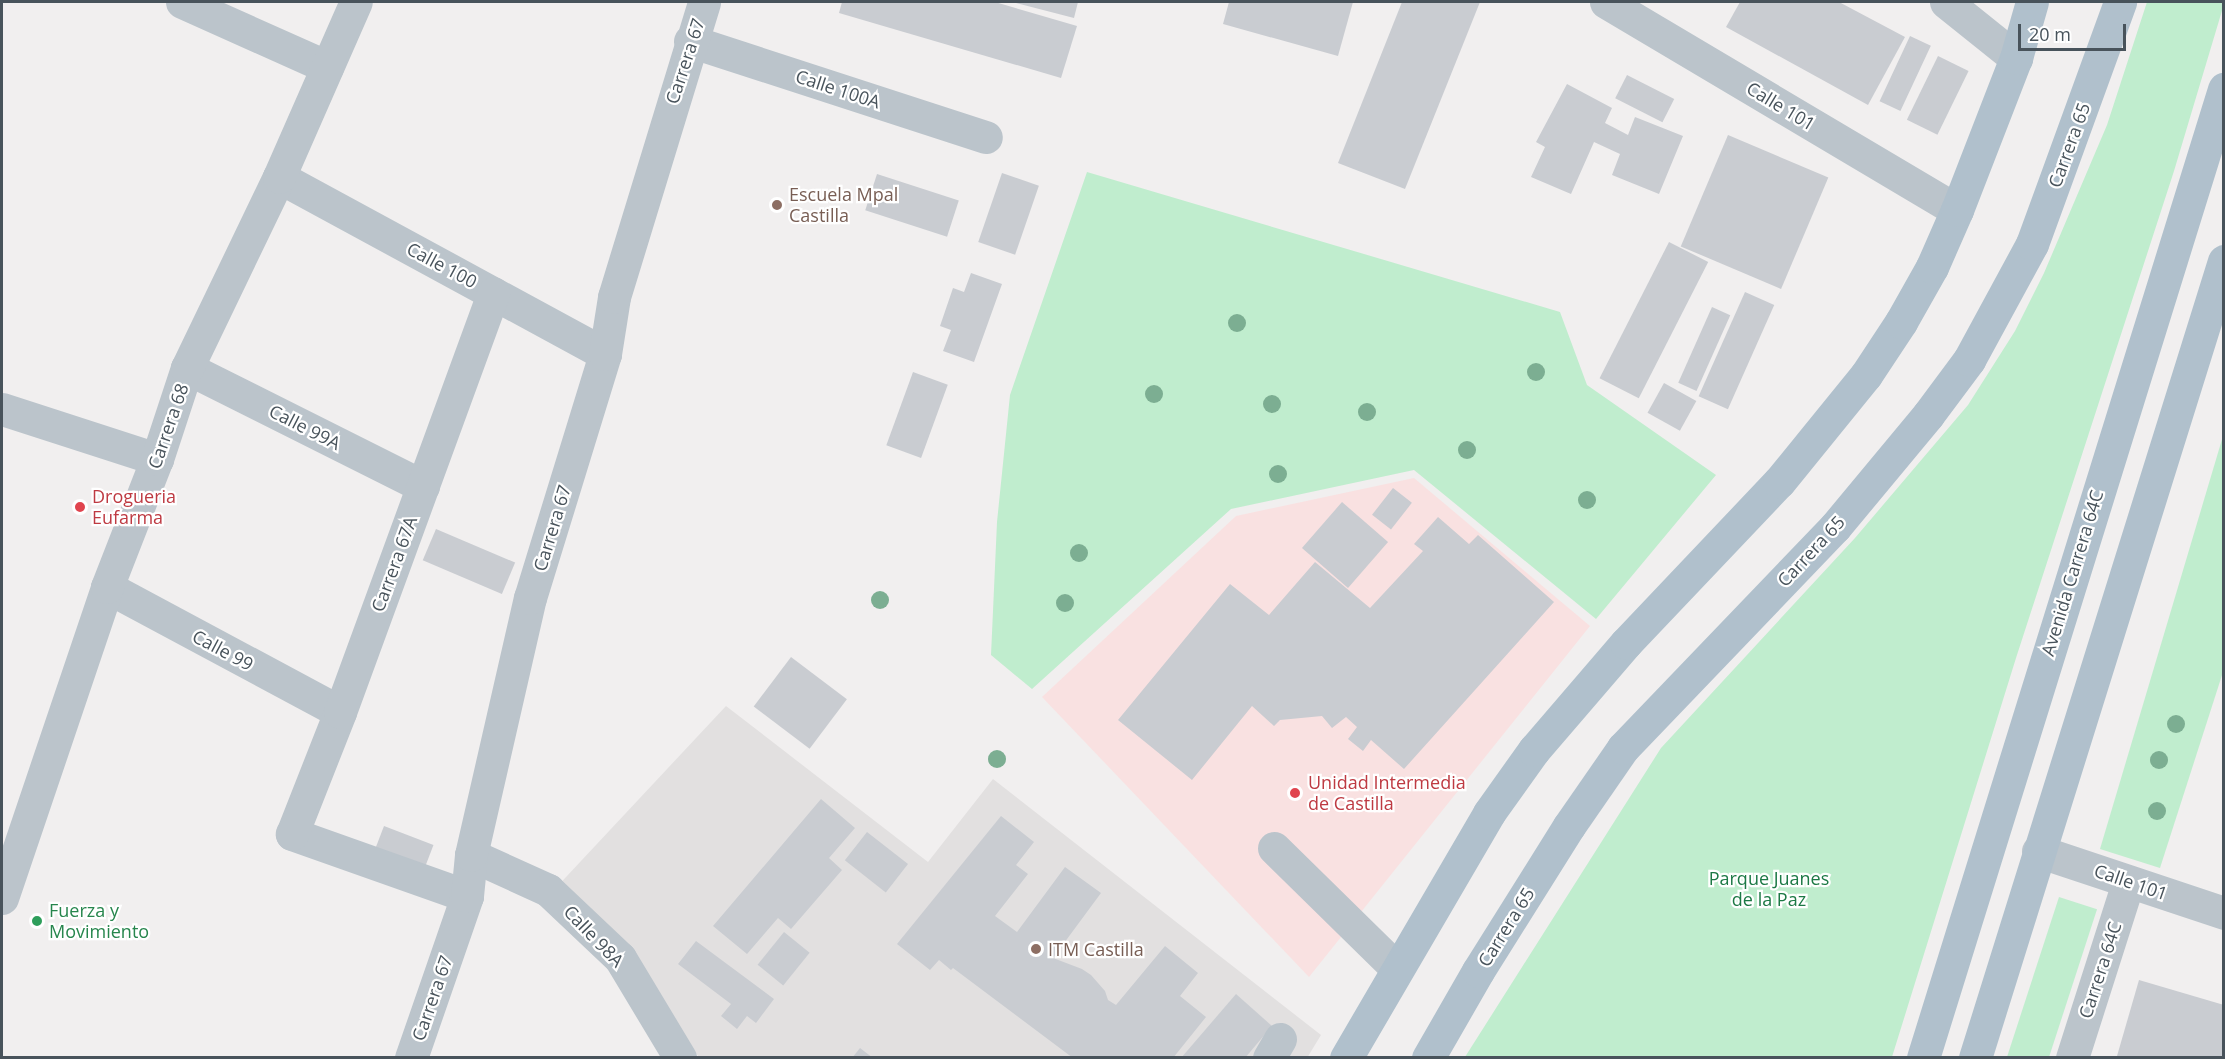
<!DOCTYPE html>
<style>
body{margin:0}
#map{position:relative;width:2225px;height:1059px;overflow:hidden;background:#f1efef;font-family:"Open Sans",sans-serif}
div>[style]{position:absolute}
[style*='--x']{left:calc(var(--x)*1px);top:calc(var(--y)*1px);width:calc(var(--w)*1px);rotate:calc(var(--a)*1deg)}
.education>*{inset:0;background:#e2e0e0}
.medical>*{inset:0;background:#f9e1e1}
.green>*{inset:0;background:#c0edce;transform-origin:0 0}
.building>*{inset:0;background:#c9ccd1;transform-origin:0 0}
.minor>*{height:33px;margin:-16.5px;padding:0 16.5px;transform-origin:16.5px;border-radius:16.5px;background:#bbc4cb}
.major>*{height:33px;margin:-16.5px;padding:0 16.5px;transform-origin:16.5px;border-radius:16.5px;background:#b0c0cc}
.trees>*{width:18px;height:18px;margin:-9px;border-radius:50%;background:#7cae92}
.dots>*{width:16px;height:16px;translate:-50% -50%;box-sizing:border-box;border:3px solid #fff;border-radius:50%}
span{translate:-50% -50%;white-space:nowrap;text-align:center;line-height:1.15;-webkit-text-stroke:4.5px #fff;paint-order:stroke}
.street-label{font-size:18px;color:#48535b}
.education-label{font-size:18px;color:#785e54}
.left{translate:0 -50%;text-align:left}
.health-label{font-size:18px;color:#be3a42}
.park-label{font-size:18px;color:#1c7945}
.leisure-label{font-size:18px;color:#27864d}
.frame{position:absolute;inset:0;border:3px solid #48535b;pointer-events:none}
.scale{position:absolute;left:2018px;top:24px;width:108px;height:27px;box-sizing:border-box;border:3px solid #48535b;border-top:0;padding-left:8px;font-size:18px;line-height:21px;white-space:nowrap;color:#48535b;-webkit-text-stroke:4px #fff;paint-order:stroke}
</style>
<div id="map">
<div class="education">
<i style="clip-path:polygon(726px 706px,928px 862px,993px 779px,1321px 1035px,1307px 1058px,699px 1057px,552px 892px)"></i>
</div>
<div class="medical">
<i style="clip-path:polygon(1414px 478px,1590px 626px,1309px 977px,1042px 697px,1236px 516px)"></i>
</div>
<div class="green">
<i style="clip-path:polygon(2147px 2px,2223px 2px,2224px 4px,2174px 171px,2016px 658px,1892px 1057px,1465px 1057px,1661px 748px,1855px 538px,1968px 405px,2015px 331px,2044px 273px,2107px 125px)"></i>
<i style="clip-path:polygon(1087px 172px,1560px 312px,1587px 385px,1716px 475px,1596px 619px,1414px 470px,1231px 509px,1032px 689px,991px 655px,997px 522px,1010px 395px)"></i>
<i style="clip-path:polygon(2223px 436px,2223px 672px,2160px 868px,2100px 849px)"></i>
<i style="left:2059px;top:897px;width:40px;height:168px;rotate:18deg"></i>
</div>
<div class="building">
<i style="clip-path:polygon(842px 2px,995px 2px,1077px 26px,1061px 78px,839px 13px)"></i>
<i style="clip-path:polygon(1012px 2px,1078px 2px,1074px 18px)"></i>
<i style="clip-path:polygon(1229px 2px,1353px 2px,1338px 56px,1223px 24px)"></i>
<i style="clip-path:polygon(1402px 2px,1480px 2px,1405px 189px,1338px 163px)"></i>
<i style="clip-path:polygon(1740px 2px,1839px 2px,1905px 37px,1868px 105px,1726px 27px)"></i>
<i style="left:1910px;top:36px;width:23px;height:72px;rotate:25deg"></i>
<i style="left:1938px;top:56px;width:34px;height:71px;rotate:26deg"></i>
<i style="left:1627px;top:75px;width:53px;height:26px;rotate:27deg"></i>
<i style="clip-path:polygon(1567px 84px,1612px 108px,1605px 123px,1628px 135px,1635px 117px,1683px 136px,1659px 194px,1612px 175px,1620px 154px,1594px 142px,1571px 194px,1531px 177px,1545px 147px,1536px 142px)"></i>
<i style="left:1728px;top:135px;width:109px;height:121px;rotate:23deg"></i>
<i style="left:1002px;top:173px;width:39px;height:73px;rotate:19deg"></i>
<i style="left:877px;top:174px;width:86px;height:38px;rotate:18deg"></i>
<i style="left:1669px;top:242px;width:44px;height:153px;rotate:27deg"></i>
<i style="clip-path:polygon(971px 273px,1002px 284px,974px 362px,943px 351px,951px 330px,940px 326px,953px 288px,964px 292px)"></i>
<i style="left:1745px;top:292px;width:32px;height:114px;rotate:24deg"></i>
<i style="left:1712px;top:307px;width:20px;height:83px;rotate:24deg"></i>
<i style="left:913px;top:372px;width:37px;height:78px;rotate:20deg"></i>
<i style="left:1664px;top:383px;width:37px;height:34px;rotate:29deg"></i>
<i style="left:1393px;top:488px;width:24px;height:34px;rotate:38deg"></i>
<i style="left:1342px;top:502px;width:61px;height:61px;rotate:41deg"></i>
<i style="clip-path:polygon(1438px 517px,1469px 544px,1478px 535px,1554px 602px,1404px 769px,1371px 740px,1363px 751px,1348px 739px,1357px 727px,1346px 717px,1332px 728px,1322px 716px,1280px 720px,1274px 726px,1252px 706px,1192px 780px,1118px 720px,1230px 584px,1269px 615px,1315px 562px,1370px 608px,1423px 551px,1414px 544px)"></i>
<i style="left:436px;top:529px;width:86px;height:34px;rotate:23deg"></i>
<i style="left:791px;top:657px;width:70px;height:62px;rotate:37deg"></i>
<i style="clip-path:polygon(821px 799px,855px 828px,829px 858px,842px 870px,791px 929px,778px 918px,747px 954px,713px 926px)"></i>
<i style="clip-path:polygon(1001px 816px,1034px 842px,1016px 865px,1028px 874px,995px 916px,1017px 932px,1065px 867px,1101px 893px,1053px 958px,1082px 969px,1091px 975px,1105px 991px,1108px 1000px,1116px 1005px,1165px 946px,1198px 973px,1180px 996px,1206px 1017px,1173px 1058px,1073px 1058px,953px 968px,951px 970px,939px 960px,930px 970px,897px 944px)"></i>
<i style="left:384px;top:826px;width:53px;height:27px;rotate:21deg"></i>
<i style="left:867px;top:832px;width:52px;height:36px;rotate:38deg"></i>
<i style="left:784px;top:932px;width:33px;height:42px;rotate:39deg"></i>
<i style="clip-path:polygon(696px 941px,774px 999px,756px 1023px,747px 1016px,737px 1029px,721px 1016px,731px 1004px,678px 964px)"></i>
<i style="clip-path:polygon(2139px 980px,2224px 1005px,2224px 1058px,2117px 1056px)"></i>
<i style="clip-path:polygon(1236px 994px,1272px 1026px,1245px 1058px,1181px 1058px)"></i>
<i style="clip-path:polygon(860px 1048px,873px 1058px,852px 1058px)"></i>
</div>
<div class="minor">
<i style="--x:182;--y:2;--w:159;--a:24.1"></i>
<i style="--x:1606;--y:2;--w:408;--a:30.7"></i>
<i style="--x:1946;--y:2;--w:90;--a:38.7"></i>
<i style="--x:690;--y:41;--w:311;--a:18"></i>
<i style="--x:279;--y:177;--w:371;--a:28.5"></i>
<i style="--x:187;--y:368;--w:264;--a:26.6"></i>
<i style="--x:2;--y:409;--w:163;--a:17.9"></i>
<i style="--x:107;--y:587;--w:264;--a:28.2"></i>
<i style="--x:1274;--y:848;--w:171;--a:44.5"></i>
<i style="--x:2038;--y:851;--w:196;--a:18.4"></i>
<i style="--x:471;--y:855;--w:85;--a:24.4"></i>
<i style="--x:548;--y:890;--w:99;--a:43.4"></i>
<i style="--x:620;--y:958;--w:117;--a:59"></i>
<i style="--x:467;--y:896;--w:186;--a:-160.5"></i>
<i style="--x:292;--y:834;--w:131;--a:-68.5"></i>
<i style="--x:340;--y:712;--w:446;--a:-69.9"></i>
<i style="--x:2;--y:898;--w:328;--a:-71.3"></i>
<i style="--x:107;--y:587;--w:137;--a:-68.7"></i>
<i style="--x:157;--y:459;--w:96;--a:-71.8"></i>
<i style="--x:187;--y:368;--w:212;--a:-64.3"></i>
<i style="--x:279;--y:177;--w:191;--a:-66.3"></i>
<i style="--x:411;--y:1058;--w:171;--a:-70.9"></i>
<i style="--x:467;--y:896;--w:41;--a:-84.4"></i>
<i style="--x:471;--y:855;--w:264;--a:-77.1"></i>
<i style="--x:530;--y:598;--w:255;--a:-72.9"></i>
<i style="--x:605;--y:354;--w:58;--a:-81"></i>
<i style="--x:614;--y:297;--w:308;--a:-73"></i>
<i style="--x:1269;--y:1058;--w:22;--a:-60"></i>
<i style="--x:2072;--y:1058;--w:185;--a:-72.3"></i>
</div>
<div class="major">
<i style="--x:1346;--y:1058;--w:284;--a:-59.7"></i>
<i style="--x:1489;--y:813;--w:77;--a:-54.5"></i>
<i style="--x:1534;--y:750;--w:141;--a:-49.3"></i>
<i style="--x:1626;--y:643;--w:222;--a:-46.5"></i>
<i style="--x:1779;--y:482;--w:138;--a:-50.9"></i>
<i style="--x:1866;--y:375;--w:64;--a:-56.6"></i>
<i style="--x:1901;--y:322;--w:63;--a:-60.6"></i>
<i style="--x:1932;--y:267;--w:62;--a:-66.3"></i>
<i style="--x:1957;--y:210;--w:163;--a:-68.8"></i>
<i style="--x:2016;--y:58;--w:58;--a:-74.1"></i>
<i style="--x:1428;--y:1058;--w:100;--a:-60.1"></i>
<i style="--x:1478;--y:971;--w:171;--a:-57.9"></i>
<i style="--x:1569;--y:826;--w:95;--a:-55.3"></i>
<i style="--x:1623;--y:748;--w:306;--a:-46.2"></i>
<i style="--x:1835;--y:527;--w:146;--a:-50.3"></i>
<i style="--x:1928;--y:415;--w:69;--a:-53.3"></i>
<i style="--x:1969;--y:360;--w:132;--a:-61.5"></i>
<i style="--x:2032;--y:244;--w:258;--a:-70"></i>
<i style="--x:1923;--y:1058;--w:1015;--a:-72.74"></i>
<i style="--x:1975;--y:1058;--w:835;--a:-72.65"></i>
</div>
<div class="trees">
<i style="left:1237px;top:323px"></i>
<i style="left:1536px;top:372px"></i>
<i style="left:1154px;top:394px"></i>
<i style="left:1272px;top:404px"></i>
<i style="left:1367px;top:412px"></i>
<i style="left:1467px;top:450px"></i>
<i style="left:1278px;top:474px"></i>
<i style="left:1587px;top:500px"></i>
<i style="left:1079px;top:553px"></i>
<i style="left:880px;top:600px"></i>
<i style="left:1065px;top:603px"></i>
<i style="left:2176px;top:724px"></i>
<i style="left:997px;top:759px"></i>
<i style="left:2159px;top:760px"></i>
<i style="left:2157px;top:811px"></i>
</div>
<div class="dots">
<i style="left:777px;top:205px;background:#8d6e63"></i>
<i style="left:80px;top:507px;background:#e0444e"></i>
<i style="left:1295px;top:793px;background:#e0444e"></i>
<i style="left:37px;top:921px;background:#2e9e5b"></i>
<i style="left:1036px;top:949px;background:#8d6e63"></i>
</div>
<div class="street-label">
<span style="left:685px;top:61px;rotate:-72deg">Carrera 67</span>
<span style="left:838px;top:89px;rotate:18deg">Calle 100A</span>
<span style="left:1781px;top:106px;rotate:31deg">Calle 101</span>
<span style="left:2069px;top:145px;rotate:-70deg">Carrera 65</span>
<span style="left:442px;top:265px;rotate:28deg">Calle 100</span>
<span style="left:168px;top:426px;rotate:-71deg">Carrera 68</span>
<span style="left:305px;top:427px;rotate:27deg">Calle 99A</span>
<span style="left:552px;top:528px;rotate:-73deg">Carrera 67</span>
<span style="left:1811px;top:551px;rotate:-47deg">Carrera 65</span>
<span style="left:394px;top:564px;rotate:-70deg">Carrera 67A</span>
<span style="left:2072px;top:573px;rotate:-73deg">Avenida Carrera 64C</span>
<span style="left:223px;top:650px;rotate:28deg">Calle 99</span>
<span style="left:2131px;top:882px;rotate:19deg">Calle 101</span>
<span style="left:1506px;top:927px;rotate:-58deg">Carrera 65</span>
<span style="left:594px;top:936px;rotate:46deg">Calle 98A</span>
<span style="left:2100px;top:970px;rotate:-72deg">Carrera 64C</span>
<span style="left:432px;top:998px;rotate:-71deg">Carrera 67</span>
</div>
<div class="education-label">
<span class="left" style="left:789px;top:205px">Escuela Mpal<br>Castilla</span>
<span class="left" style="left:1048px;top:949px">ITM Castilla</span>
</div>
<div class="health-label">
<span class="left" style="left:92px;top:507px">Drogueria<br>Eufarma</span>
<span class="left" style="left:1308px;top:793px">Unidad Intermedia<br>de Castilla</span>
</div>
<div class="park-label">
<span style="left:1769px;top:889px">Parque Juanes<br>de la Paz</span>
</div>
<div class="leisure-label">
<span class="left" style="left:49px;top:921px">Fuerza y<br>Movimiento</span>
</div>
<div class="frame"></div>
<div class="scale">20 m</div>
</div>
